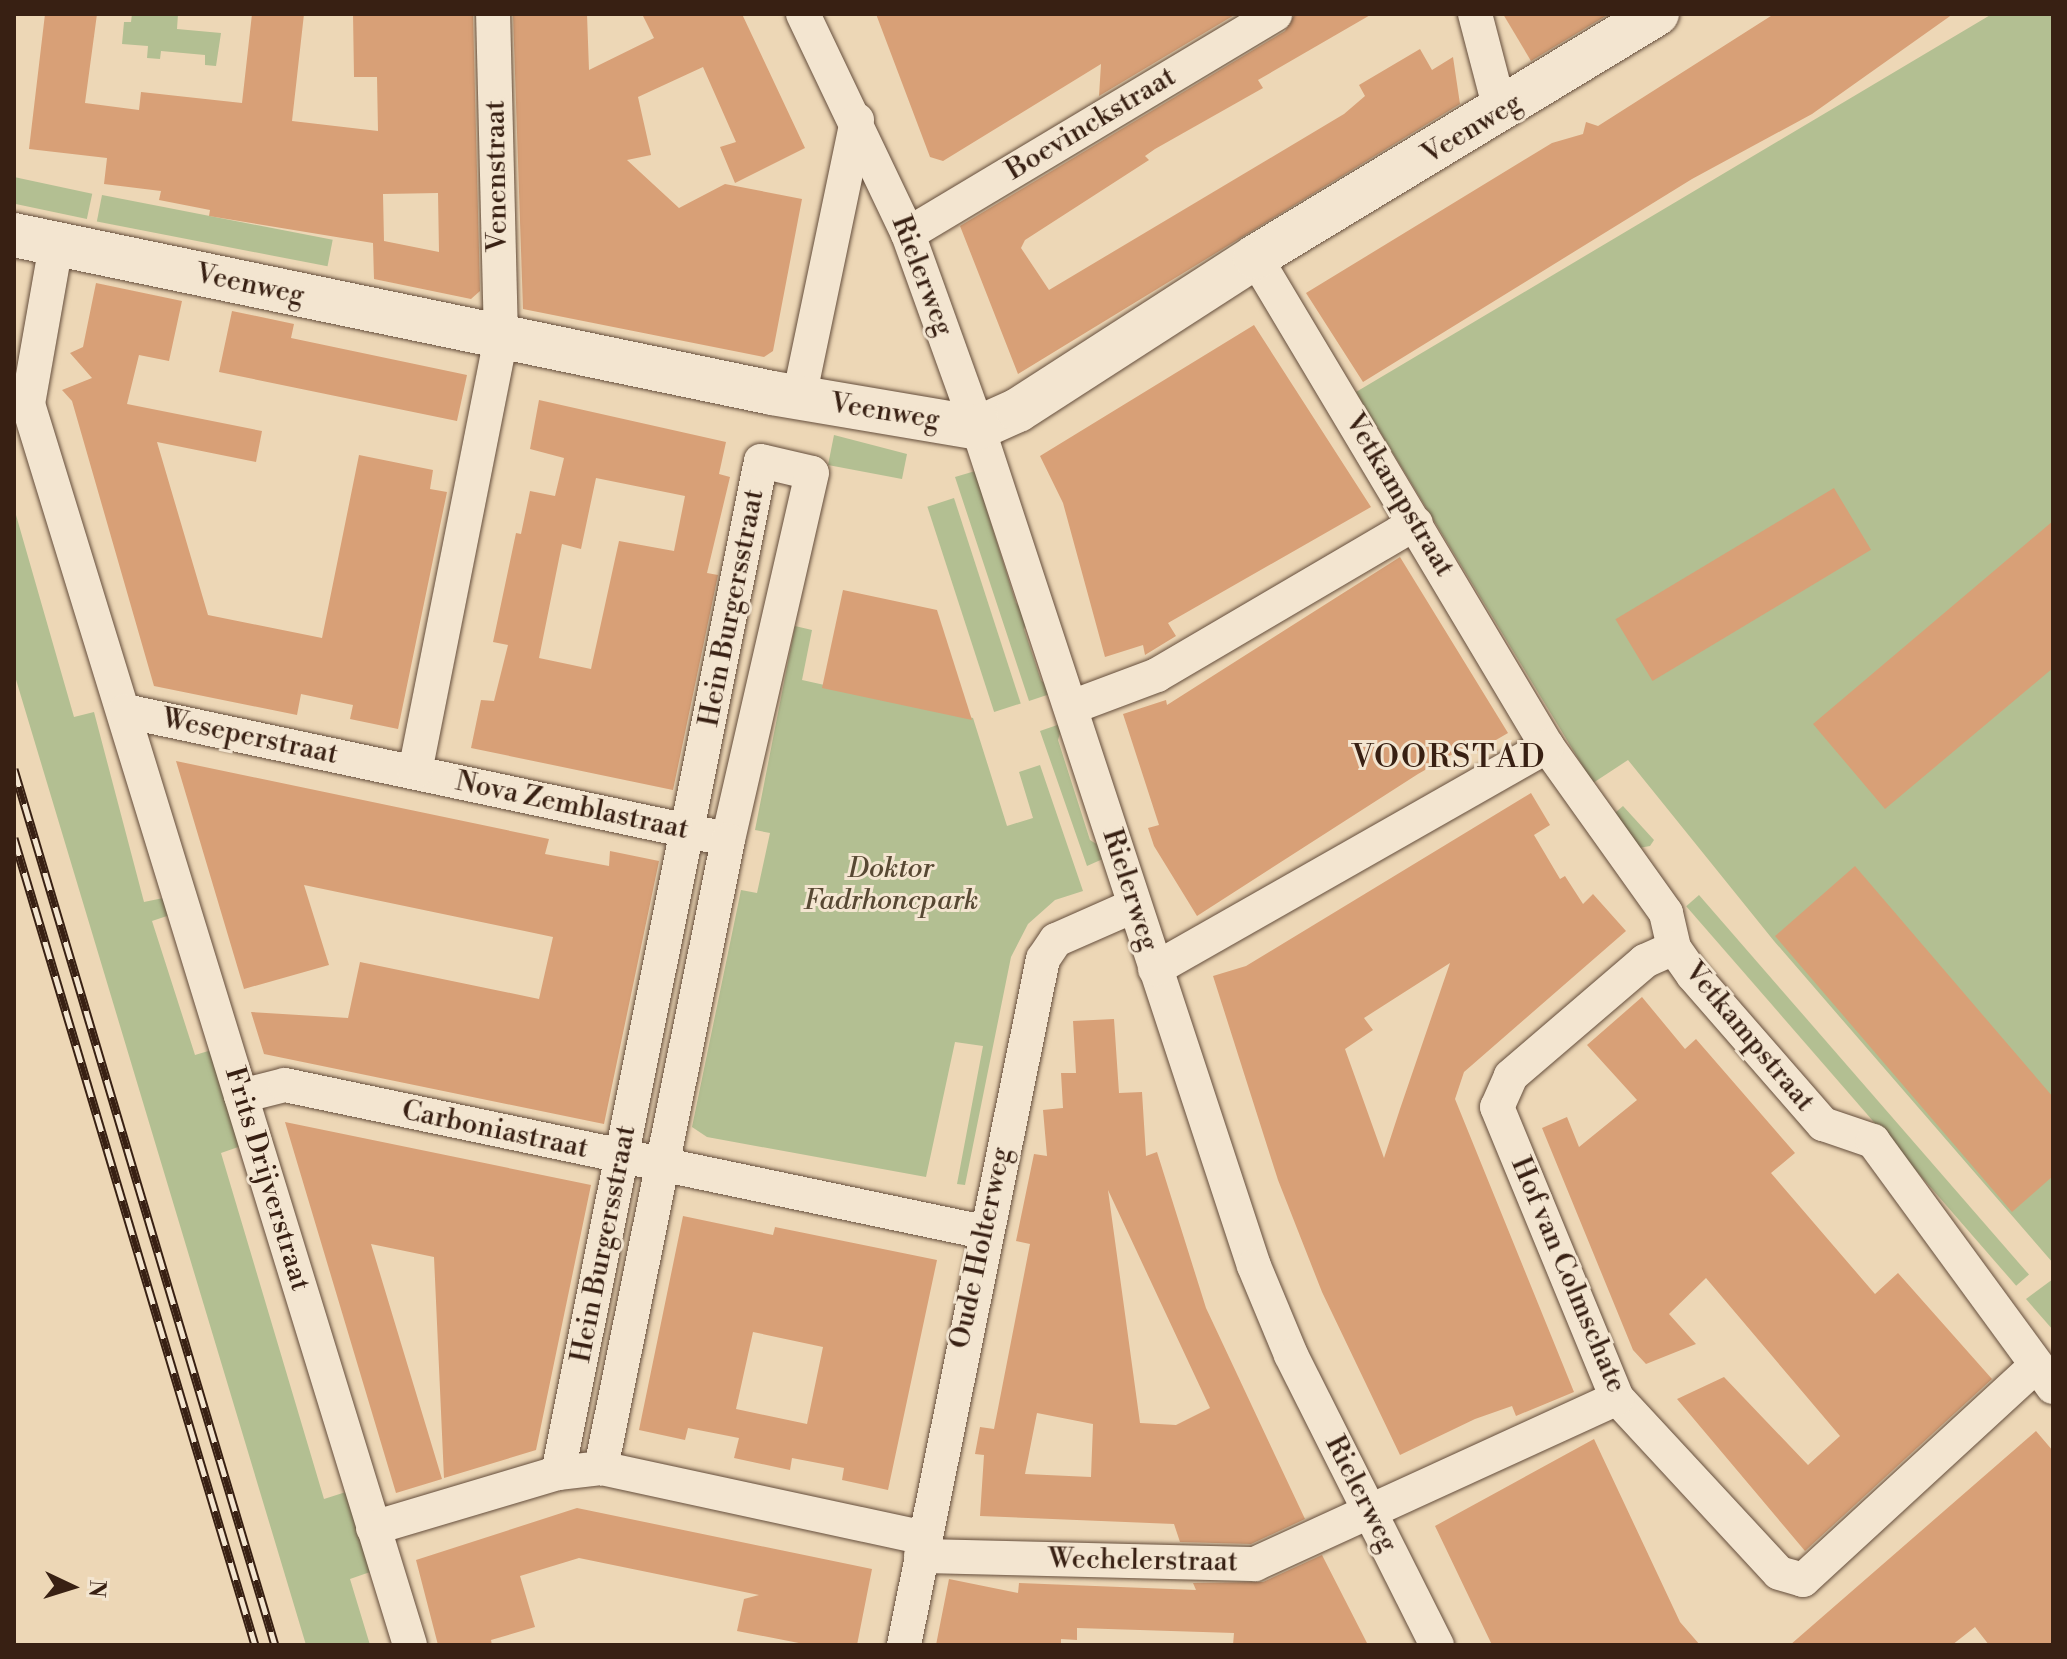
<!DOCTYPE html>
<style>
body{margin:0}
#map{position:relative;width:2067px;height:1659px;overflow:hidden;background:#edd7b6;font-family:"Libre Bodoni",serif}
div>[style]{position:absolute}
[style*='--x']{left:calc(var(--x)*1px);top:calc(var(--y)*1px);width:calc(var(--w)*1px);rotate:calc(var(--a)*1deg)}
.green>*{inset:0;background:#b3bf92;transform-origin:0 0}
.building>*{inset:0;background:#d8a077;transform-origin:0 0}
.roads{filter:drop-shadow(0 0 2px #654e3c) drop-shadow(0 0 2px #654e3c)}
.street>*{height:34px;margin:-17px;padding:0 17px;transform-origin:17px;border-radius:17px;background:#f3e5d0}
.secondary>*{height:44px;margin:-22px;padding:0 22px;transform-origin:22px;border-radius:22px;background:#f3e5d0}
.rail>*{height:9px;margin-top:-4.5px;transform-origin:0;background:repeating-linear-gradient(90deg,#f3e5d0 0 18px,#382013 0 36px);box-sizing:border-box;border-block:2px solid #382013}
span{translate:-50% -50%;white-space:nowrap;text-align:center;line-height:1.15;-webkit-text-stroke:6px #f3e5d0;paint-order:stroke}
.street-label{font-size:28px;color:#382013}
.park-label{font-size:28px;color:#574833;font-style:italic}
.quarter-label{font-size:32px;color:#382013;letter-spacing:2px}
.frame{position:absolute;inset:0;border:16px solid #382013;pointer-events:none}
.north{position:absolute;left:32px;top:1547px;width:80px;height:80px;-webkit-text-stroke:6px #f3e5d0;paint-order:stroke;rotate:94deg;font-size:22px;font-weight:700;line-height:32px;text-align:center;color:#382013}
.north::after{content:'';display:block;margin:auto;width:28px;height:36px;background:#382013;clip-path:polygon(50% 0,100% 100%,50% 72%,0 100%)}
</style>
<div id="map">
<div class="green">
<i style="clip-path:polygon(132px 14px,178px 14px,177px 29px,221px 33px,216px 66px,205px 65px,205px 55px,161px 51px,160px 59px,147px 58px,148px 46px,122px 44px,124px 22px,131px 22px)"></i>
<i style="clip-path:polygon(1992px 14px,2053px 14px,2053px 1263px,1774px 941px,1628px 760px,1593px 783px,1356px 392px)"></i>
<i style="left:14px;top:177px;width:80px;height:26px;rotate:12deg"></i>
<i style="left:102px;top:195px;width:235px;height:27px;rotate:11deg"></i>
<i style="clip-path:polygon(834px 435px,907px 454px,902px 479px,828px 465px)"></i>
<i style="clip-path:polygon(982px 469px,982px 495px,1016px 603px,1029px 616px,1024px 629px,1041px 680px,1053px 693px,1029px 701px,955px 477px)"></i>
<i style="left:954px;top:498px;width:216px;height:28px;rotate:72deg"></i>
<i style="clip-path:polygon(14px 508px,74px 717px,94px 712px,144px 902px,168px 897px,173px 914px,152px 921px,195px 1055px,215px 1049px,244px 1145px,221px 1153px,324px 1499px,349px 1491px,373px 1571px,350px 1579px,370px 1645px,306px 1645px,14px 673px)"></i>
<i style="clip-path:polygon(795px 626px,812px 630px,802px 680px,973px 718px,1007px 826px,1033px 818px,1019px 772px,1040px 765px,1083px 891px,1055px 900px,1028px 924px,1011px 957px,965px 1185px,957px 1184px,983px 1046px,955px 1042px,926px 1177px,707px 1137px,692px 1127px,741px 890px,757px 893px,770px 833px,755px 830px)"></i>
<i style="clip-path:polygon(1063px 723px,1058px 740px,1090px 840px,1103px 848px,1105px 858px,1087px 866px,1040px 731px)"></i>
<i style="clip-path:polygon(1623px 806px,1654px 840px,1650px 846px,1639px 848px,1609px 818px)"></i>
<i style="left:1699px;top:895px;width:503px;height:17px;rotate:49deg"></i>
<i style="clip-path:polygon(2053px 1279px,2053px 1330px,2026px 1299px)"></i>
</div>
<div class="building">
<i style="clip-path:polygon(evenodd,45px 14px,97px 14px,85px 103px,139px 110px,141px 92px,242px 103px,252px 14px,304px 14px,292px 121px,378px 131px,377px 77px,354px 77px,353px 14px,473px 14px,480px 291px,471px 299px,374px 279px,373px 243px,209px 216px,210px 210px,159px 200px,161px 191px,104px 184px,107px 158px,29px 149px,45px 14px,438px 193px,439px 252px,384px 241px,383px 194px,438px 193px)"></i>
<i style="clip-path:polygon(513px 14px,587px 14px,589px 70px,654px 38px,642px 14px,742px 14px,805px 148px,735px 183px,720px 147px,736px 142px,703px 67px,638px 97px,651px 155px,627px 160px,679px 208px,725px 184px,802px 199px,773px 351px,764px 357px,523px 309px)"></i>
<i style="clip-path:polygon(876px 14px,1236px 14px,1099px 96px,1101px 64px,943px 161px,930px 157px)"></i>
<i style="clip-path:polygon(1295px 14px,1372px 14px,1258px 80px,1263px 88px,1155px 149px,1145px 156px,1149px 160px,1025px 240px,1021px 248px,1049px 290px,1344px 114px,1365px 96px,1359px 85px,1420px 49px,1432px 70px,1453px 57px,1460px 104px,1018px 374px,960px 226px,1285px 31px)"></i>
<i style="clip-path:polygon(1503px 14px,1609px 14px,1531px 61px)"></i>
<i style="clip-path:polygon(1774px 14px,1953px 14px,1812px 114px,1692px 179px,1363px 382px,1306px 293px,1552px 143px,1583px 134px,1586px 122px,1598px 126px)"></i>
<i style="clip-path:polygon(96px 283px,182px 301px,169px 361px,139px 355px,127px 404px,262px 431px,256px 462px,157px 442px,208px 615px,322px 638px,359px 455px,433px 470px,430px 489px,447px 492px,398px 729px,350px 719px,353px 705px,301px 694px,297px 715px,154px 686px,72px 401px,62px 390px,92px 378px,70px 353px,83px 347px)"></i>
<i style="clip-path:polygon(232px 311px,294px 324px,291px 338px,467px 375px,457px 421px,219px 372px)"></i>
<i style="clip-path:polygon(1254px 325px,1371px 507px,1168px 623px,1176px 636px,1145px 655px,1143px 645px,1105px 657px,1063px 503px,1040px 456px)"></i>
<i style="clip-path:polygon(evenodd,539px 400px,726px 442px,719px 474px,730px 477px,707px 573px,718px 575px,673px 790px,471px 748px,481px 700px,494px 701px,508px 645px,493px 642px,516px 533px,521px 534px,530px 491px,555px 496px,564px 458px,530px 449px,539px 400px,596px 478px,685px 496px,674px 551px,619px 541px,591px 669px,539px 658px,562px 544px,581px 549px,596px 478px)"></i>
<i style="left:1834px;top:488px;width:72px;height:255px;rotate:59deg"></i>
<i style="clip-path:polygon(2053px 521px,2053px 668px,1885px 809px,1813px 724px)"></i>
<i style="clip-path:polygon(1400px 557px,1508px 733px,1477px 751px,1472px 743px,1418px 774px,1197px 916px,1154px 846px,1148px 828px,1159px 825px,1123px 714px,1166px 700px,1167px 705px)"></i>
<i style="clip-path:polygon(843px 590px,937px 610px,972px 720px,822px 688px)"></i>
<i style="clip-path:polygon(176px 761px,549px 839px,545px 854px,609px 866px,610px 851px,659px 861px,604px 1124px,264px 1054px,251px 1012px,348px 1018px,360px 962px,539px 999px,553px 937px,304px 885px,329px 965px,244px 989px)"></i>
<i style="clip-path:polygon(evenodd,1531px 793px,1550px 825px,1534px 835px,1560px 879px,1565px 876px,1583px 904px,1593px 894px,1626px 931px,1464px 1072px,1455px 1099px,1574px 1392px,1516px 1416px,1512px 1406px,1475px 1419px,1400px 1455px,1322px 1292px,1278px 1180px,1213px 976px,1246px 966px,1531px 793px,1450px 963px,1400px 1109px,1384px 1158px,1345px 1049px,1373px 1030px,1364px 1018px,1450px 963px)"></i>
<i style="clip-path:polygon(1855px 866px,2053px 1097px,2053px 1176px,2012px 1212px,1775px 936px)"></i>
<i style="clip-path:polygon(1642px 997px,1685px 1049px,1696px 1039px,1795px 1153px,1771px 1173px,1875px 1294px,1898px 1273px,1992px 1379px,1805px 1551px,1677px 1399px,1724px 1377px,1808px 1465px,1840px 1436px,1706px 1278px,1669px 1314px,1696px 1344px,1646px 1364px,1633px 1350px,1542px 1128px,1567px 1117px,1579px 1147px,1637px 1100px,1587px 1045px)"></i>
<i style="clip-path:polygon(evenodd,1114px 1019px,1119px 1093px,1142px 1092px,1146px 1156px,1157px 1152px,1206px 1308px,1305px 1519px,1251px 1544px,1180px 1542px,1174px 1524px,980px 1516px,984px 1455px,975px 1454px,980px 1427px,994px 1429px,1030px 1244px,1016px 1241px,1034px 1154px,1047px 1156px,1043px 1110px,1063px 1108px,1061px 1073px,1076px 1073px,1073px 1021px,1114px 1019px,1108px 1190px,1210px 1408px,1176px 1425px,1140px 1423px,1108px 1190px,1114px 1019px,1037px 1413px,1093px 1424px,1091px 1477px,1025px 1474px,1037px 1413px)"></i>
<i style="clip-path:polygon(285px 1122px,591px 1185px,536px 1450px,444px 1478px,434px 1257px,371px 1244px,442px 1479px,396px 1493px)"></i>
<i style="clip-path:polygon(evenodd,683px 1216px,773px 1235px,775px 1227px,937px 1260px,888px 1490px,842px 1480px,844px 1468px,792px 1458px,790px 1470px,734px 1458px,739px 1438px,688px 1428px,685px 1440px,639px 1430px,683px 1216px,753px 1332px,823px 1347px,807px 1424px,736px 1409px,753px 1332px)"></i>
<i style="clip-path:polygon(2036px 1431px,2053px 1451px,2053px 1645px,1989px 1645px,1975px 1627px,1952px 1645px,1790px 1645px)"></i>
<i style="clip-path:polygon(1594px 1439px,1680px 1622px,1700px 1645px,1492px 1645px,1435px 1526px)"></i>
<i style="clip-path:polygon(577px 1508px,872px 1569px,857px 1645px,809px 1645px,737px 1631px,744px 1599px,759px 1595px,579px 1558px,520px 1576px,535px 1627px,491px 1640px,492px 1645px,438px 1645px,416px 1560px)"></i>
<i style="clip-path:polygon(1322px 1555px,1368px 1645px,1233px 1645px,1234px 1633px,1077px 1628px,1077px 1640px,1061px 1639px,1061px 1645px,936px 1645px,949px 1579px,1018px 1593px,1019px 1583px,1196px 1590px,1193px 1583px,1263px 1582px)"></i>
</div>
<div class="roads">
<div class="street">
<i style="--x:803;--y:14;--w:244;--a:64.5"></i>
<i style="--x:908;--y:234;--w:206;--a:70.2"></i>
<i style="--x:978;--y:428;--w:882;--a:71.77"></i>
<i style="--x:1254;--y:1266;--w:96;--a:67.4"></i>
<i style="--x:1291;--y:1355;--w:325;--a:63.3"></i>
<i style="--x:1475;--y:14;--w:102;--a:75.3"></i>
<i style="--x:908;--y:234;--w:428;--a:-30.9"></i>
<i style="--x:56;--y:245;--w:161;--a:100"></i>
<i style="--x:28;--y:404;--w:1298;--a:72.89"></i>
<i style="--x:1255;--y:257;--w:570;--a:59.16"></i>
<i style="--x:1547;--y:746;--w:205;--a:54.5"></i>
<i style="--x:1666;--y:913;--w:36;--a:77"></i>
<i style="--x:1674;--y:948;--w:33;--a:55"></i>
<i style="--x:1693;--y:975;--w:198;--a:48.9"></i>
<i style="--x:1823;--y:1124;--w:53;--a:18.8"></i>
<i style="--x:1873;--y:1141;--w:305;--a:53.8"></i>
<i style="--x:799;--y:398;--w:284;--a:-78.2"></i>
<i style="--x:1072;--y:707;--w:91;--a:-20.6"></i>
<i style="--x:1157;--y:675;--w:300;--a:-30.4"></i>
<i style="--x:125;--y:711;--w:600;--a:12.02"></i>
<i style="--x:415;--y:772;--w:442;--a:-78.8"></i>
<i style="--x:501;--y:338;--w:324;--a:-91.4"></i>
<i style="--x:1674;--y:948;--w:32;--a:156"></i>
<i style="--x:1645;--y:961;--w:177;--a:139.4"></i>
<i style="--x:1511;--y:1076;--w:34;--a:114"></i>
<i style="--x:1497;--y:1107;--w:315;--a:67.6"></i>
<i style="--x:1617;--y:1398;--w:238;--a:47.2"></i>
<i style="--x:1779;--y:1573;--w:25;--a:16"></i>
<i style="--x:1803;--y:1580;--w:316;--a:-42.6"></i>
<i style="--x:1155;--y:969;--w:451;--a:-29.6"></i>
<i style="--x:241;--y:1096;--w:45;--a:-14"></i>
<i style="--x:285;--y:1085;--w:714;--a:11.88"></i>
<i style="--x:558;--y:1473;--w:1032;--a:-78.66"></i>
<i style="--x:761;--y:461;--w:52;--a:13.2"></i>
<i style="--x:812;--y:473;--w:376;--a:102.9"></i>
<i style="--x:728;--y:840;--w:641;--a:101.43"></i>
<i style="--x:373;--y:1528;--w:193;--a:-16.6"></i>
<i style="--x:558;--y:1473;--w:43;--a:-6.6"></i>
<i style="--x:601;--y:1468;--w:330;--a:12.2"></i>
<i style="--x:921;--y:1556;--w:334;--a:1.4"></i>
<i style="--x:1255;--y:1564;--w:398;--a:-24.6"></i>
<i style="--x:904;--y:1645;--w:700;--a:-78.55"></i>
<i style="--x:1043;--y:959;--w:23;--a:-56"></i>
<i style="--x:1056;--y:940;--w:84;--a:-23.8"></i>
</div>
<div class="secondary">
<i style="--x:14;--y:235;--w:774;--a:11.77"></i>
<i style="--x:772;--y:393;--w:209;--a:9.6"></i>
<i style="--x:978;--y:428;--w:44;--a:-24.2"></i>
<i style="--x:1018;--y:410;--w:282;--a:-32.8"></i>
<i style="--x:1255;--y:257;--w:470;--a:-31.2"></i>
</div>
</div>
<div class="rail">
<i style="--x:14;--y:769;--w:914;--a:73.41"></i>
<i style="--x:14;--y:838;--w:842;--a:73.37"></i>
</div>
<div class="street-label">
<span style="left:1091px;top:124px;rotate:-31deg">Boevinckstraat</span>
<span style="left:1472px;top:129px;rotate:-31deg">Veenweg</span>
<span style="left:497px;top:176px;rotate:-91deg">Venenstraat</span>
<span style="left:922px;top:276px;rotate:69deg">Rielerweg</span>
<span style="left:250px;top:285px;rotate:12deg">Veenweg</span>
<span style="left:885px;top:412px;rotate:9deg">Veenweg</span>
<span style="left:1399px;top:495px;rotate:59deg">Vetkampstraat</span>
<span style="left:732px;top:608px;rotate:-79deg">Hein Burgersstraat</span>
<span style="left:250px;top:737px;rotate:12deg">Weseperstraat</span>
<span style="left:572px;top:806px;rotate:12deg">Nova Zemblastraat</span>
<span style="left:1130px;top:890px;rotate:72deg">Rielerweg</span>
<span style="left:1749px;top:1037px;rotate:50deg">Vetkampstraat</span>
<span style="left:495px;top:1130px;rotate:12deg">Carboniastraat</span>
<span style="left:267px;top:1179px;rotate:73deg">Frits Drijverstraat</span>
<span style="left:604px;top:1244px;rotate:-79deg">Hein Burgersstraat</span>
<span style="left:981px;top:1248px;rotate:-78deg">Oude Holterweg</span>
<span style="left:1568px;top:1275px;rotate:67deg">Hof van Colmschate</span>
<span style="left:1361px;top:1494px;rotate:63deg">Rielerweg</span>
<span style="left:1143px;top:1561px;rotate:1deg">Wechelerstraat</span>
</div>
<div class="park-label">
<span style="left:891px;top:885px">Doktor<br>Fadrhoncpark</span>
</div>
<div class="quarter-label">
<span style="left:1449px;top:757px">VOORSTAD</span>
</div>
<div class="frame"></div>
<div class="north">N</div>
</div>
